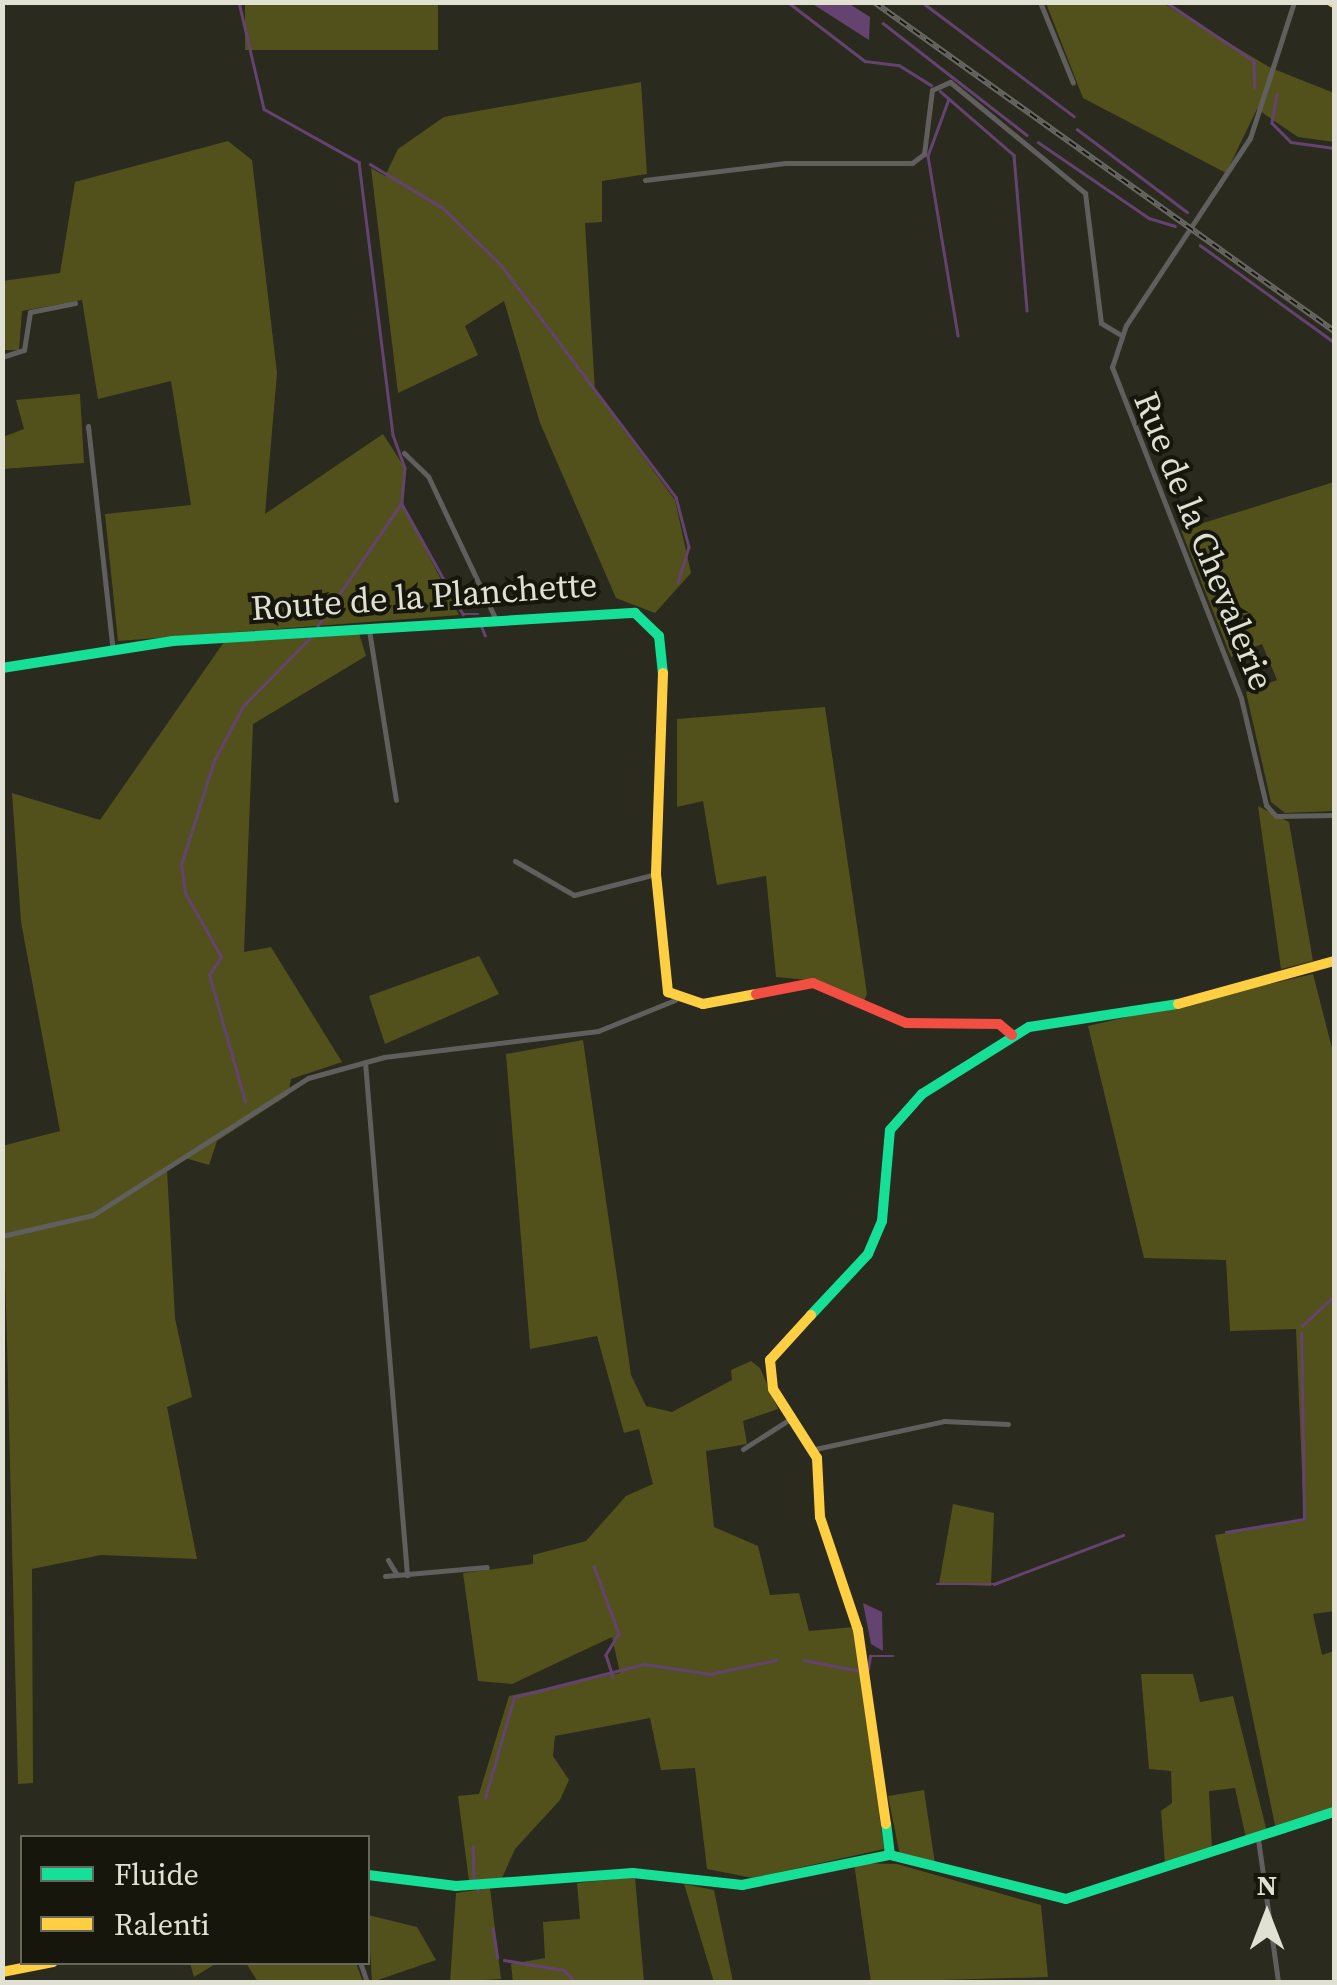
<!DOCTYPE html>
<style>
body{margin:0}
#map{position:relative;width:1337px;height:1985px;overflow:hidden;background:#2a2a1e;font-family:"Source Serif 4",serif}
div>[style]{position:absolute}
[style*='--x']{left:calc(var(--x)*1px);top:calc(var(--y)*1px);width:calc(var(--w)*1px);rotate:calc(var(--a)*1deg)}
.green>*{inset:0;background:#52511b;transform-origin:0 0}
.water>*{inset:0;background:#644370}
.stream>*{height:2.5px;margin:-1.25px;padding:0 1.25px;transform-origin:1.25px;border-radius:1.25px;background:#644370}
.street>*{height:5px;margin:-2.5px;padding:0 2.5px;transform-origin:2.5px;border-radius:2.5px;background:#605f5e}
.fast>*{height:10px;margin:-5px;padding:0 5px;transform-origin:5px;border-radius:5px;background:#16e098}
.slow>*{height:10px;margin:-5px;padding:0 5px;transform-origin:5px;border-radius:5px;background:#ffcf43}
.jam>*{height:10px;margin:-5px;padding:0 5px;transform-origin:5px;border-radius:5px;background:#f24e42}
.rail>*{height:6px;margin-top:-3px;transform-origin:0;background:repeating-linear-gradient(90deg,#16160d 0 8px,#686662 0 16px);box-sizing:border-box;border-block:2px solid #686662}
span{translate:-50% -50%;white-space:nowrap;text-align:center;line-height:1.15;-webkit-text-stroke:8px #16160d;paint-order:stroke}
.street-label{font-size:35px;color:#e0e0d3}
.frame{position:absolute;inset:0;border:5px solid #e0e0d3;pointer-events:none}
.legend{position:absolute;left:20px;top:1835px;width:350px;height:130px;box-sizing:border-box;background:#16160d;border:2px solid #67675c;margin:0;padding:12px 18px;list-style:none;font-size:30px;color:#e0e0d3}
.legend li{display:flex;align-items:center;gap:20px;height:50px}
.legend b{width:50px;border:2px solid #67675c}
.north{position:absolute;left:1217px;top:1865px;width:100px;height:100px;-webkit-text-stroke:8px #16160d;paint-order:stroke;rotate:0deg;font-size:28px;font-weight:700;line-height:40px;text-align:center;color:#e0e0d3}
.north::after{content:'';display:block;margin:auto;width:35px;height:45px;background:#e0e0d3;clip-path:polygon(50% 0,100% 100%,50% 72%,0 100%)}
</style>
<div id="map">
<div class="green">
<i style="left:245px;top:3px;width:193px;height:47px"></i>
<i style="clip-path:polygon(1046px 3px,1163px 3px,1269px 67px,1334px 93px,1334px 142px,1298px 137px,1257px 109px,1226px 173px,1083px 98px)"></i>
<i style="clip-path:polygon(641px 82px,647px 174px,602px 181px,602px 222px,585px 223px,595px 391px,675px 500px,691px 573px,655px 613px,616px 598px,540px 423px,504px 301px,465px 326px,478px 355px,398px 393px,371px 168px,385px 176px,398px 149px,444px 117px)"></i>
<i style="clip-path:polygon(228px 141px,252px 160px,277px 373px,265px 514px,383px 434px,405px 468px,402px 503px,459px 615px,118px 641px,105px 514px,191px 505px,171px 381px,98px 399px,82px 300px,22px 311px,19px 350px,3px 350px,2px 281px,60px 273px,75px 182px)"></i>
<i style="clip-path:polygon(80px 394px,84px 463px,3px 469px,3px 437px,24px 429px,16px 400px)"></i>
<i style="clip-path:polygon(1334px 482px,1334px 811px,1285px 813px,1271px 802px,1246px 692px,1277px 680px,1262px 644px,1231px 657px,1181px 530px)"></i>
<i style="clip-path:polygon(359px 633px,366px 656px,253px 724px,244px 952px,271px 947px,342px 1062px,291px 1079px,288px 1095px,217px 1141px,209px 1165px,185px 1158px,167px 1169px,175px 1318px,192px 1397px,167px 1407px,197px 1559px,101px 1555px,32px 1569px,33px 1783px,18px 1784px,2px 1146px,60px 1131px,21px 922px,12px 793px,100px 820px,224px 642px)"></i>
<i style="clip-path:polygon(825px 707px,867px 994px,863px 1003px,820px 981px,776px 977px,766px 876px,717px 885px,703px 801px,677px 807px,677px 719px)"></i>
<i style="clip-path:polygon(1258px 806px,1289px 822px,1313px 961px,1281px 969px)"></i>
<i style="clip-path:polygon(479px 956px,499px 994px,385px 1044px,369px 996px)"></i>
<i style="clip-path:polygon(1313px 974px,1334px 1056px,1334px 1611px,1313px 1614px,1322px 1655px,1334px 1651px,1334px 1808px,1276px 1830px,1215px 1535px,1304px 1519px,1296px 1329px,1230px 1331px,1226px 1260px,1144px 1258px,1088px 1026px)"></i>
<i style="clip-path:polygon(583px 1040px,631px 1375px,646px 1406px,672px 1412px,732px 1380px,731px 1370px,751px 1361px,760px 1368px,778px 1409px,743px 1421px,747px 1444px,706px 1451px,714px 1527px,758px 1546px,770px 1595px,799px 1593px,809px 1631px,854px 1627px,884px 1849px,753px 1878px,707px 1869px,695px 1768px,661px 1770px,650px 1718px,555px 1736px,553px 1756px,569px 1780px,560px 1800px,515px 1849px,502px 1878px,469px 1881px,458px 1796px,479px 1794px,509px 1696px,620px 1673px,612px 1637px,512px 1684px,478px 1681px,463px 1573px,533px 1564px,533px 1555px,586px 1541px,626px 1496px,653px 1484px,639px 1429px,624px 1433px,597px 1336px,530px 1349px,506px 1054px)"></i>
<i style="clip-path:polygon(953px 1504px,994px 1513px,991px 1586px,939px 1584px)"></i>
<i style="clip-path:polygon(1141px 1674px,1193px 1674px,1200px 1702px,1233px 1696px,1267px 1832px,1246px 1838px,1235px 1788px,1209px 1791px,1212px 1849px,1165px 1864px,1161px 1811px,1172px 1803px,1171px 1771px,1149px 1769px)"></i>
<i style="clip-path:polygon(924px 1790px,935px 1864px,900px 1855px,888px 1796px)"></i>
<i style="clip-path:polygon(854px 1863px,897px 1864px,1041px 1905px,1048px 1977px,871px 1982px)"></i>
<i style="clip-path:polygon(635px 1877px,644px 1982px,513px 1982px,511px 1964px,545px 1958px,543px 1922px,580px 1919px,577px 1883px)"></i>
<i style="clip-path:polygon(684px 1884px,714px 1890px,733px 1982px,714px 1982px)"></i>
<i style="clip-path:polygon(490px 1888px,501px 1979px,450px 1982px,456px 1893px)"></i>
<i style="clip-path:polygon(368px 1915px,417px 1927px,436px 1960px,372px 1982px)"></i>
<i style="clip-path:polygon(190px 1963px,356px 1963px,363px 1982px,258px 1982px,246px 1963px,217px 1963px,194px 1977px)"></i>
</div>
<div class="water">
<i style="clip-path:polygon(811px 3px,848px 3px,870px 17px,869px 40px)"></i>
<i style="clip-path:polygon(863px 1603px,882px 1612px,883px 1651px,871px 1644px)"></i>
</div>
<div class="stream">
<i style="--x:239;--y:2;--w:110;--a:76.8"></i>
<i style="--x:264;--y:109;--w:109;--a:29.2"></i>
<i style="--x:359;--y:162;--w:275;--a:82.9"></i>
<i style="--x:393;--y:435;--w:35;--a:70"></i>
<i style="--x:405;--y:468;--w:35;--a:95"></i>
<i style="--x:402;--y:503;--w:149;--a:124.3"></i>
<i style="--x:788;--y:2;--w:97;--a:37.5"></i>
<i style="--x:865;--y:61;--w:34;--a:7"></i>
<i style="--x:899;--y:65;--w:38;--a:32"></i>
<i style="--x:922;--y:2;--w:190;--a:36.9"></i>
<i style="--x:1166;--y:2;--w:106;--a:33.8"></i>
<i style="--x:1254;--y:61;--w:26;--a:88"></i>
<i style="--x:883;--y:23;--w:182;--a:37.9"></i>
<i style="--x:940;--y:91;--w:98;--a:40.9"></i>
<i style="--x:1014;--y:155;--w:156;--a:85.2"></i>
<i style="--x:1277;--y:94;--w:29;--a:100"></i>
<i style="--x:1272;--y:123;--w:27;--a:45"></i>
<i style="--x:1291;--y:142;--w:43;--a:7.9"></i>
<i style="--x:949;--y:99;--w:61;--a:110.2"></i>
<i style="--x:928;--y:156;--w:182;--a:80.5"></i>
<i style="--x:1077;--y:129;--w:138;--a:37"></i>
<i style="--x:1038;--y:142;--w:135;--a:34.4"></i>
<i style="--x:1149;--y:218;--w:27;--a:17"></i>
<i style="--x:370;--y:164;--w:85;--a:31.1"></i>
<i style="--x:443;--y:208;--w:81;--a:44.5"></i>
<i style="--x:501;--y:265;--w:291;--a:53"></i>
<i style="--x:676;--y:497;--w:52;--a:75.4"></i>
<i style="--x:689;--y:547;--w:37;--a:107"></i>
<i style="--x:1200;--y:245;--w:165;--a:35.9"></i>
<i style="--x:402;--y:504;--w:126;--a:61"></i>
<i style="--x:463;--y:614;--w:15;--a:0"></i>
<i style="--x:481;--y:625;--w:11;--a:68"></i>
<i style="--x:245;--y:1102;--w:132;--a:-105.8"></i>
<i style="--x:209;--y:975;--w:22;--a:-56"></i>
<i style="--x:221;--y:957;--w:73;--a:-119.4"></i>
<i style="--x:185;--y:893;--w:28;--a:-98"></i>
<i style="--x:181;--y:865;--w:109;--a:-72.4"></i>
<i style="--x:214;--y:761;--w:62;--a:-62.2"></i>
<i style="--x:243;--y:706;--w:98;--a:-45.4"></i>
<i style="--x:1302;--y:1326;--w:44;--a:-43.2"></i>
<i style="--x:1226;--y:1532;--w:79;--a:-9.5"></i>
<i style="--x:1304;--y:1519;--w:186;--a:-90.9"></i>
<i style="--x:594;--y:1566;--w:72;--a:69.8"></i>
<i style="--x:619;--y:1634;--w:25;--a:122"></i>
<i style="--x:606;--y:1655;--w:22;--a:72"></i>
<i style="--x:937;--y:1584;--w:57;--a:0"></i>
<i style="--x:994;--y:1584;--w:138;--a:-20.8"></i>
<i style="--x:804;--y:1660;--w:57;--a:11.1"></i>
<i style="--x:868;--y:1670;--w:14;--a:-82"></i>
<i style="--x:870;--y:1656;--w:23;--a:0"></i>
<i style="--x:485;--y:1798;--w:105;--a:-74"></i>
<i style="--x:514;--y:1697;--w:134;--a:-14.2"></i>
<i style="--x:644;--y:1664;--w:67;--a:8.6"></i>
<i style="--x:710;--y:1674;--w:67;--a:-12"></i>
<i style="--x:473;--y:1846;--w:34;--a:88"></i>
<i style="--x:478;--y:1889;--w:1;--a:90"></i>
<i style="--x:493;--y:1928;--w:30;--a:81"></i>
<i style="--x:504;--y:1960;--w:61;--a:9.5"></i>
<i style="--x:564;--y:1970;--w:16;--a:47"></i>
</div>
<div class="street">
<i style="--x:1040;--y:2;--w:87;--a:67.8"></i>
<i style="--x:1294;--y:2;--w:143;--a:107.9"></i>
<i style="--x:1250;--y:138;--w:224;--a:123.5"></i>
<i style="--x:1126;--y:325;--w:44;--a:108.4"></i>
<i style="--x:1112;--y:367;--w:355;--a:68.7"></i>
<i style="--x:1241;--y:698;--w:110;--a:76.8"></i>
<i style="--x:1266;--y:805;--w:15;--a:48"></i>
<i style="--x:1276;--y:816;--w:58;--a:-1"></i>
<i style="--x:645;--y:180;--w:141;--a:-6.9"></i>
<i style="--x:785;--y:163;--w:127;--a:0"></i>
<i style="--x:912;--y:163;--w:15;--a:-37"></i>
<i style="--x:924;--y:154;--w:64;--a:-82.9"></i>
<i style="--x:932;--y:90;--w:20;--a:-24"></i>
<i style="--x:950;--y:82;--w:175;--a:39.4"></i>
<i style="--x:1085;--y:193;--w:131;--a:83"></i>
<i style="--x:1101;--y:323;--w:23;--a:31"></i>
<i style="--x:2;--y:357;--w:23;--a:-18"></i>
<i style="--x:24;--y:350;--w:38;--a:-81"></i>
<i style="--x:30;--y:312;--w:46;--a:-11.3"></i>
<i style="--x:88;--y:426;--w:227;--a:83.7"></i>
<i style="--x:404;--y:453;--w:33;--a:44"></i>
<i style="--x:428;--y:476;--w:157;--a:64.7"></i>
<i style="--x:369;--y:630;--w:172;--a:81"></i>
<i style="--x:515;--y:861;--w:68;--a:30"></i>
<i style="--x:574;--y:895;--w:85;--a:-14.4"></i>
<i style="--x:365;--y:1062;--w:515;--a:85.32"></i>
<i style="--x:2;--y:1236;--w:93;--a:-13"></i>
<i style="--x:93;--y:1215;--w:255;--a:-32.5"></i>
<i style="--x:308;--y:1078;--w:79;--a:-15.4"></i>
<i style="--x:384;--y:1057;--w:216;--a:-6.9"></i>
<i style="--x:598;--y:1031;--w:83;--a:-21.9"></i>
<i style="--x:743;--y:1449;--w:56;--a:-32.6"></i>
<i style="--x:815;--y:1449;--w:132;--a:-12.2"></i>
<i style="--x:944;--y:1421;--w:64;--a:2.7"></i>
<i style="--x:388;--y:1560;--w:17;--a:59"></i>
<i style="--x:385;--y:1576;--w:102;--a:-5"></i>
<i style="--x:1258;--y:1839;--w:144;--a:82"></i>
<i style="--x:360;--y:1962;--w:21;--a:71"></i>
</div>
<div class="fast">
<i style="--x:2;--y:668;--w:173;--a:-9"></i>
<i style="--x:173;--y:641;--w:463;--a:-3.5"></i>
<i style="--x:635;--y:613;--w:33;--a:44"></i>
<i style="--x:659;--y:636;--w:37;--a:84"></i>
<i style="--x:811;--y:1315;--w:83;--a:-46.9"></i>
<i style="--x:868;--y:1254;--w:36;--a:-67"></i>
<i style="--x:882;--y:1221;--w:91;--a:-85"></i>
<i style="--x:890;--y:1130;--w:48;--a:-48.4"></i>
<i style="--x:922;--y:1094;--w:126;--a:-32.1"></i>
<i style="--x:1029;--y:1027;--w:151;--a:-8.8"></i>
<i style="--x:890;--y:1855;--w:181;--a:14"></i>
<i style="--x:1066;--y:1899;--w:282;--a:-18"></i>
<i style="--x:368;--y:1875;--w:89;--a:7.1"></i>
<i style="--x:456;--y:1886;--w:177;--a:-4.2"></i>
<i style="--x:633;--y:1873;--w:110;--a:6.3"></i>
<i style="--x:742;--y:1885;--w:151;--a:-11.5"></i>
<i style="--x:890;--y:1855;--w:31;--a:-97"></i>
</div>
<div class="slow">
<i style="--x:1332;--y:2;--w:2;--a:27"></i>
<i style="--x:663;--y:673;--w:201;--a:92"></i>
<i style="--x:656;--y:874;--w:119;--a:84.2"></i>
<i style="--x:668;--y:992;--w:37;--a:19"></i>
<i style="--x:703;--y:1004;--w:54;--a:-10.7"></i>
<i style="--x:1178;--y:1004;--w:162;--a:-15.4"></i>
<i style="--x:811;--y:1315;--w:61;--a:132.3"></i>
<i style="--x:770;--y:1360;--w:29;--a:84"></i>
<i style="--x:773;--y:1389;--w:82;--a:57.5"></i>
<i style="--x:817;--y:1458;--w:59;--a:87.1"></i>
<i style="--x:820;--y:1517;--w:119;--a:71.4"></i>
<i style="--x:858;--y:1630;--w:196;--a:81.8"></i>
<i style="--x:2;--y:1972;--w:52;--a:-11.1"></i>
</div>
<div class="jam">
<i style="--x:756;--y:994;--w:58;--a:-10.9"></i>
<i style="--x:813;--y:983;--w:101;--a:23.3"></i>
<i style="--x:906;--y:1023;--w:93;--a:0.6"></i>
<i style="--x:999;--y:1024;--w:17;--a:40"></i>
</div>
<div class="rail">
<i style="--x:874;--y:2;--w:566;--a:35.57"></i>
</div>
<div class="street-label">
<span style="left:1204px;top:541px;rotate:68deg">Rue de la Chevalerie</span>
<span style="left:424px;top:596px;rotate:-4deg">Route de la Planchette</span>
</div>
<div class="frame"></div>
<ul class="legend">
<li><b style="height:12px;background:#16e098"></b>Fluide</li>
<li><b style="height:12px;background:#ffcf43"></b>Ralenti</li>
</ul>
<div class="north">N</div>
</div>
